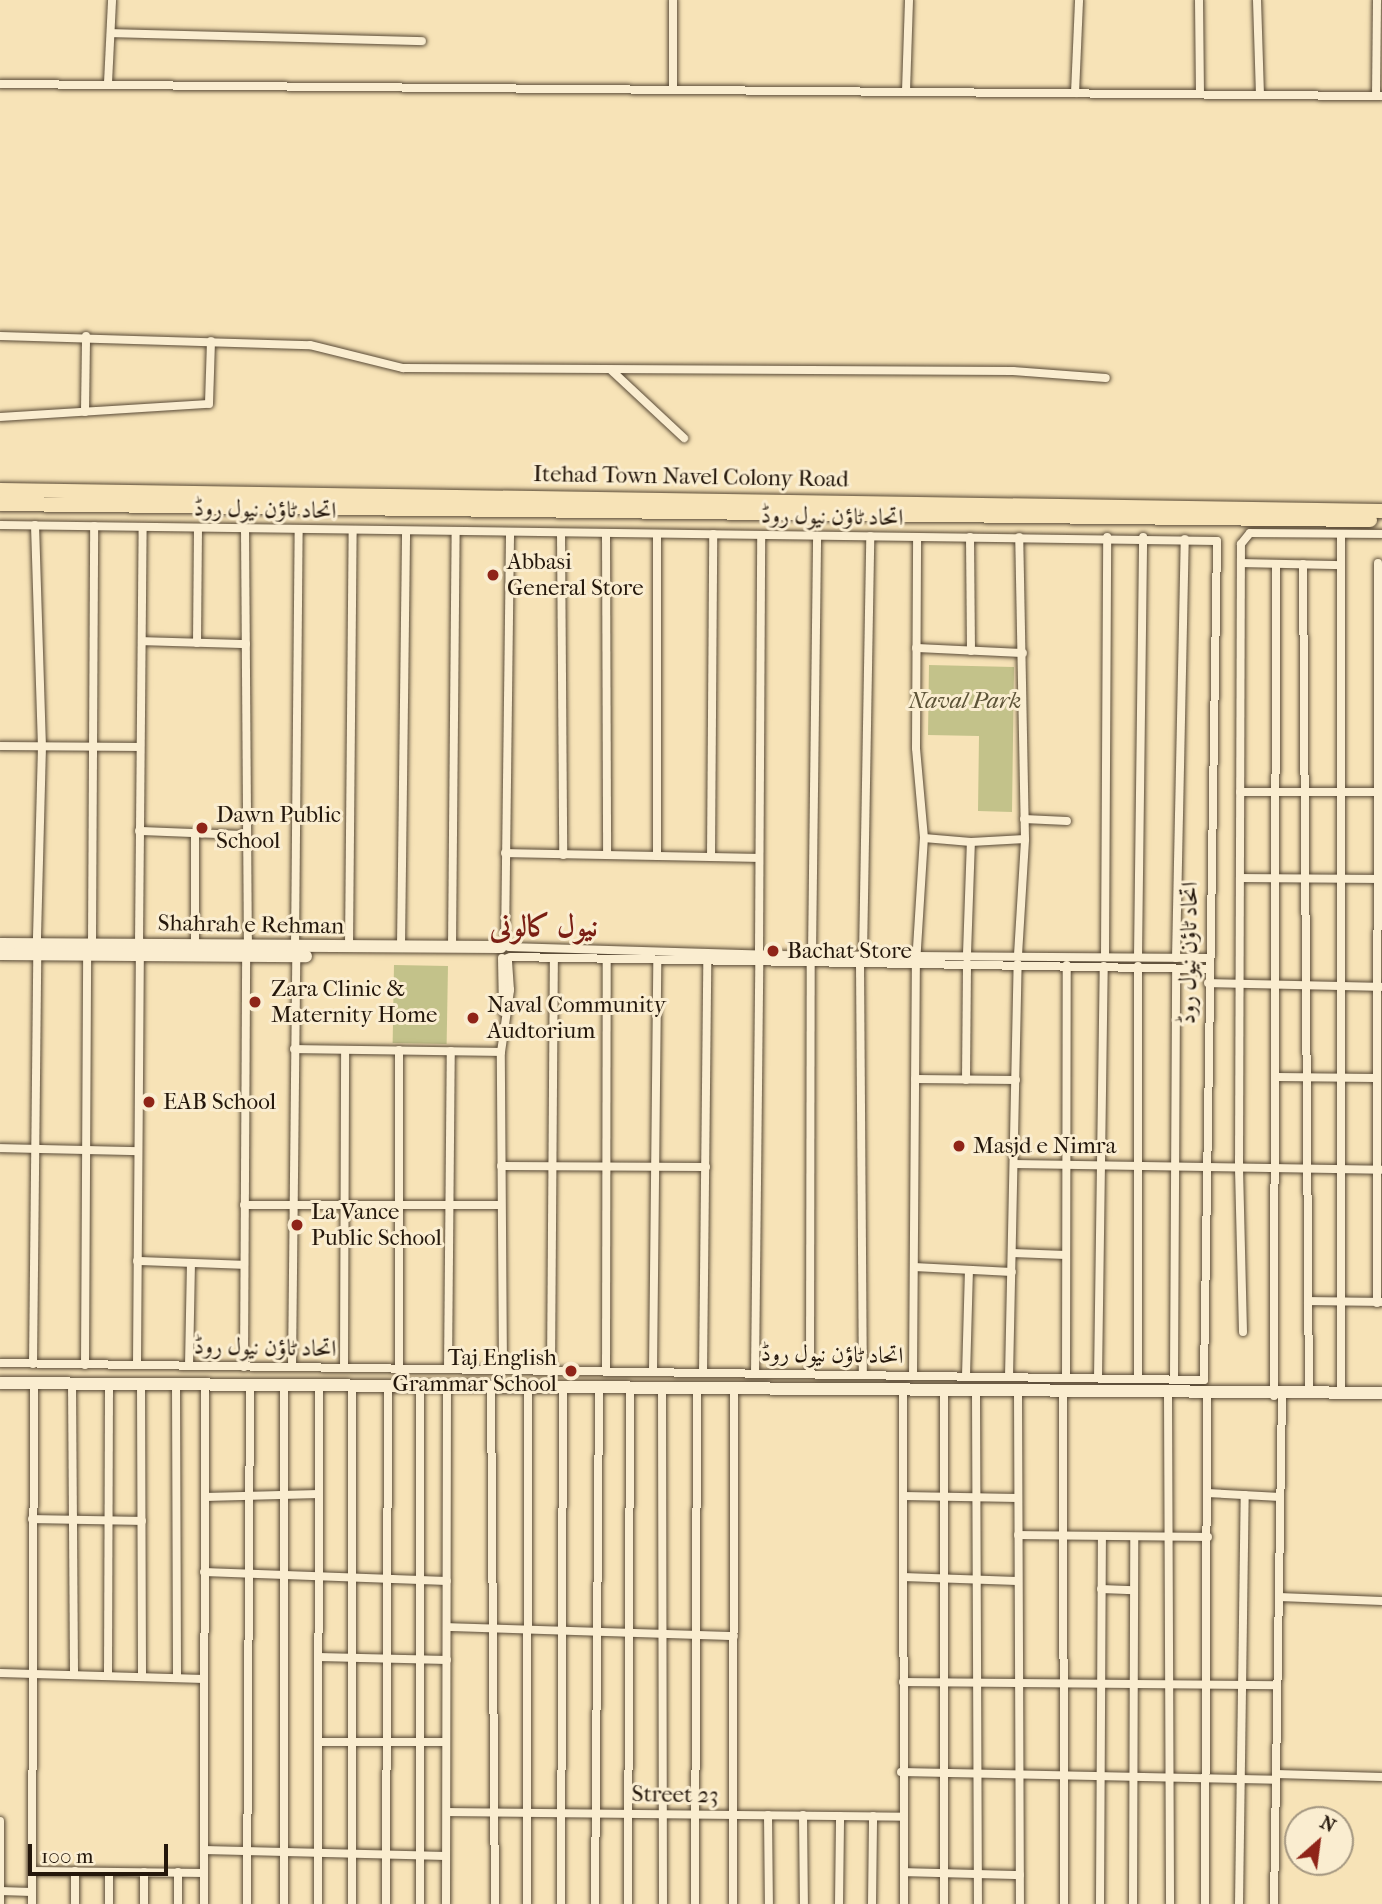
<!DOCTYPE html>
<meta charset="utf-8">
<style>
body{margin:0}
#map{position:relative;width:1382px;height:1904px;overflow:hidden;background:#f7e3b7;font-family:"IM FELL French Canon",Amiri,serif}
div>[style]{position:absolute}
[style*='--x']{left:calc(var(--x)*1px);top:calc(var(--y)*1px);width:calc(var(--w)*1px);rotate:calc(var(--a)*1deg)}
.green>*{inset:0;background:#c3c28a;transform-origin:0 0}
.roads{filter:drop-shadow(0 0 2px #594a36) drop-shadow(0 0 2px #594a36)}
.street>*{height:8px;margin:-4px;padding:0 4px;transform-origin:4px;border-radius:4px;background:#faedd0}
.secondary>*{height:12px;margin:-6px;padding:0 6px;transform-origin:6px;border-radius:6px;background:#faedd0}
.primary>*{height:14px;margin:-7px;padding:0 7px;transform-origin:7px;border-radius:7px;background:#f7e3b7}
.dots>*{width:19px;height:19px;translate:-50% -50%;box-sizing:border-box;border:4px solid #faedd0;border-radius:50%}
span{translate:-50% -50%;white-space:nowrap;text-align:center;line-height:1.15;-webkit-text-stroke:6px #faedd0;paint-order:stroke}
.street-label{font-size:23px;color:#24170b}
.poi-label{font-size:23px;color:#24170b}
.left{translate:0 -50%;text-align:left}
.right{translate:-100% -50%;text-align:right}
.park-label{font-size:23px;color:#5c5337;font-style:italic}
.district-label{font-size:30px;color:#7a1f14;font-weight:700}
.north{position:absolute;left:1284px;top:1806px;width:70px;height:70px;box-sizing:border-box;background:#faedd0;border:2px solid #a49781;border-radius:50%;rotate:28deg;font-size:19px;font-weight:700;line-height:28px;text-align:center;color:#24170b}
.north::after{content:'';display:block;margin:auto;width:24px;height:32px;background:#8f2418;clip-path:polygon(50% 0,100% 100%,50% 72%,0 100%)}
.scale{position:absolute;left:28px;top:1844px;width:140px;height:32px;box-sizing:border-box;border:4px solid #24170b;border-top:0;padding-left:9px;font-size:21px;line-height:24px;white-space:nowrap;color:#24170b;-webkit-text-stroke:5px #faedd0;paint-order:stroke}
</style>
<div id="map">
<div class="green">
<i style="clip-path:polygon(929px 665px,1014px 667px,1012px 812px,978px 811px,979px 736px,928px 735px)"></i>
<i style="left:394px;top:965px;width:54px;height:78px;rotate:1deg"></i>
</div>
<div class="roads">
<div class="street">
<i style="--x:673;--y:0;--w:89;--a:90"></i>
<i style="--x:1199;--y:0;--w:94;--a:89.4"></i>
<i style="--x:1257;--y:0;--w:94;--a:88.2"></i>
<i style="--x:111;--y:33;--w:311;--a:1.5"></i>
<i style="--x:108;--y:83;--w:83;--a:-87.2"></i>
<i style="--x:0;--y:84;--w:1382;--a:0.5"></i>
<i style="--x:906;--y:91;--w:91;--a:-88.1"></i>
<i style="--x:1075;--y:93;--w:93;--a:-87.5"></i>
<i style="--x:1376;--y:96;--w:96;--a:-89.4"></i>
<i style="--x:0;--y:336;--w:310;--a:1.7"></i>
<i style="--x:310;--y:345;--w:96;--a:13.9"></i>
<i style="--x:403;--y:368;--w:610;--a:0.28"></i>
<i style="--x:1013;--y:371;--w:93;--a:4.3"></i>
<i style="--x:611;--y:370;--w:100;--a:43"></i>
<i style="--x:85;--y:412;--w:76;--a:-89.2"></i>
<i style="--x:0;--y:417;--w:209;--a:-3.6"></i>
<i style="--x:209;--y:404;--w:63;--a:-88.2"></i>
<i style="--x:0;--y:525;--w:1217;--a:0.75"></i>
<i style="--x:1217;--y:541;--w:839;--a:90.89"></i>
<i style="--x:1204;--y:1380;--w:1204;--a:-179.19"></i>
<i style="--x:35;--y:525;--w:221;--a:88.2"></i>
<i style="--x:42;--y:746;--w:197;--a:91.5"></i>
<i style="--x:245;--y:529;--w:417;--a:89.6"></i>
<i style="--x:561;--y:533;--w:322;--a:89.6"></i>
<i style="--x:606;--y:533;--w:322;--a:89.8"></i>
<i style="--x:657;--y:534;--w:322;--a:90"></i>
<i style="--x:1341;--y:534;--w:861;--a:90"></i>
<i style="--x:970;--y:537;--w:114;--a:89.5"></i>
<i style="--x:1243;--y:563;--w:98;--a:1.2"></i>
<i style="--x:1303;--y:564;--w:830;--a:89.59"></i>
<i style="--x:142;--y:641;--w:104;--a:1.7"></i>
<i style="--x:197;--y:643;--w:115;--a:-89.5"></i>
<i style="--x:916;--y:648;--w:107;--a:2.7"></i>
<i style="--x:0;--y:746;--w:140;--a:0.4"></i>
<i style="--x:1240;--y:792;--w:141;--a:0"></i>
<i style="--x:1024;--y:819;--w:43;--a:2.7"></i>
<i style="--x:139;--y:831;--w:106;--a:2.2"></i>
<i style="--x:924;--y:838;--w:47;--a:4.9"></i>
<i style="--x:971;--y:842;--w:54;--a:-3.2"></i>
<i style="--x:505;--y:853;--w:253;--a:1.1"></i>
<i style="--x:711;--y:857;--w:323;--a:-89.6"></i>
<i style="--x:1240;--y:878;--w:140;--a:0.4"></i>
<i style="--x:92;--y:942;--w:416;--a:-89.7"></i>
<i style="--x:139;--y:944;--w:417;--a:-89.5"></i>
<i style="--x:195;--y:945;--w:112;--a:-90"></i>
<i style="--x:505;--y:945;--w:413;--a:-89.3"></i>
<i style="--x:401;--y:947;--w:416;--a:-89.3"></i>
<i style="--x:509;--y:947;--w:266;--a:1.7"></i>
<i style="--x:775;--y:955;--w:432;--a:0.4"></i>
<i style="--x:295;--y:948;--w:418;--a:-89.5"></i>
<i style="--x:349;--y:948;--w:418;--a:-89.5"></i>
<i style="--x:452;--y:948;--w:417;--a:-89.5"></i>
<i style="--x:759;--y:954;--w:419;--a:-89.7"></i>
<i style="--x:812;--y:954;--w:418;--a:-89.3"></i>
<i style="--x:967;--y:954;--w:112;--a:-88"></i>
<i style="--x:863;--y:955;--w:419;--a:-89"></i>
<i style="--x:1018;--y:955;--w:116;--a:-86.5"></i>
<i style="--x:1025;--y:839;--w:302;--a:-91.1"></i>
<i style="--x:510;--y:957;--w:697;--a:0.99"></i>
<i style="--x:1105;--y:957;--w:420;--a:-89.7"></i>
<i style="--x:1138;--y:957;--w:420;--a:-89.3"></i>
<i style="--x:502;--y:958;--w:54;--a:88.9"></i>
<i style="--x:1176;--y:958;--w:419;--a:-88.8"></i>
<i style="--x:860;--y:964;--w:411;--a:89.6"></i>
<i style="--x:1208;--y:983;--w:174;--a:1.3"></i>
<i style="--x:294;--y:1049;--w:207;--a:0.8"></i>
<i style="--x:399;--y:1050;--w:319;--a:90"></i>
<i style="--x:1276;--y:1077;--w:100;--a:0.6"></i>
<i style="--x:915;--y:1079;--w:101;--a:0.6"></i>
<i style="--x:966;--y:1080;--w:117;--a:-89.5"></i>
<i style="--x:0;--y:1148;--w:137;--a:1.3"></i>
<i style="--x:1014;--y:1164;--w:368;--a:0.9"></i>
<i style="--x:501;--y:1166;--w:205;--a:0.3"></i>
<i style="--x:244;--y:1205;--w:257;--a:0"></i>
<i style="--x:1012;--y:1253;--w:54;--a:2.1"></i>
<i style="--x:137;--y:1261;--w:107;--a:2.1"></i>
<i style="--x:914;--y:1267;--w:98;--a:2.9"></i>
<i style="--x:1308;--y:1301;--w:74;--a:0.8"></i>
<i style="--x:1377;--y:1303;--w:740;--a:-89.92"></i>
<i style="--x:1243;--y:1332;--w:166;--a:-91.4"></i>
<i style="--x:1239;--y:1166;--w:622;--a:-89.82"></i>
<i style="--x:1241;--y:544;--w:14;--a:-51"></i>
<i style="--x:1250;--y:533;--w:132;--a:0.4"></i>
<i style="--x:33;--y:1364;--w:411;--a:-89.4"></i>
<i style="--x:85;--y:1365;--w:412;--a:-89.7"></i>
<i style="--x:137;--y:1365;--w:408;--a:-89.6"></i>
<i style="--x:189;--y:1366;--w:103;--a:-88.9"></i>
<i style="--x:244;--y:1367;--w:410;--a:-89.7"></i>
<i style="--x:292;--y:1367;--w:411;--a:-89.4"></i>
<i style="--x:344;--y:1368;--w:318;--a:-89.8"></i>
<i style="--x:448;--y:1369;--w:318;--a:-89.5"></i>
<i style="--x:503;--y:1370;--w:318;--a:-90.4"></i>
<i style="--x:501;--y:1052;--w:63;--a:-81.7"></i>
<i style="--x:510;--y:990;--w:32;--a:-94"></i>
<i style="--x:551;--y:1371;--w:412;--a:-89.6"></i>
<i style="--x:606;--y:1372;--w:411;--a:-89.9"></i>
<i style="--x:653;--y:1372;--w:411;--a:-89.4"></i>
<i style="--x:703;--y:1373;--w:411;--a:-89.4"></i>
<i style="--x:755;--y:1374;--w:411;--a:-89.4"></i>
<i style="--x:810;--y:1374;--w:410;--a:-89.9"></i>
<i style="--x:913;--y:1376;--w:412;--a:-89.6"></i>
<i style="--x:916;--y:964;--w:126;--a:-86.4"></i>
<i style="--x:924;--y:838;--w:90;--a:-95.1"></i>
<i style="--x:916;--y:748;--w:211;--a:-89.7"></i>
<i style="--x:966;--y:1376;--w:106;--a:-88.4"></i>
<i style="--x:1009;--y:1377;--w:413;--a:-88.8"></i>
<i style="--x:1066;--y:1378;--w:413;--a:-89.9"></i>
<i style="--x:1098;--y:1378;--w:412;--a:-89.2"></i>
<i style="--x:1138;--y:1379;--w:413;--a:-90"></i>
<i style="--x:1174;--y:1379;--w:410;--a:-89.7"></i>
<i style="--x:72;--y:1383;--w:292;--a:89.6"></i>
<i style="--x:141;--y:1384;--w:293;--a:89.8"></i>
<i style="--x:176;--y:1384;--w:294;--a:89.8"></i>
<i style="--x:352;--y:1386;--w:518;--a:90"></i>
<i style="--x:491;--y:1387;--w:517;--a:89.56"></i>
<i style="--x:662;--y:1389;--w:515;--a:89.89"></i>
<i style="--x:903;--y:1392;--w:512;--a:89.89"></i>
<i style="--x:944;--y:1392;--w:512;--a:90"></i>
<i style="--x:976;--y:1393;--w:511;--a:89.78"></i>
<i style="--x:1018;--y:1393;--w:511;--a:89.78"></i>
<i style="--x:1063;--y:1394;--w:510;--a:89.89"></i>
<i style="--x:1168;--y:1395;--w:509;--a:89.77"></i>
<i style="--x:1274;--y:1396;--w:832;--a:-89.86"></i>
<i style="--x:1207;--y:1493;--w:73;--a:3.1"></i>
<i style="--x:903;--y:1496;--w:115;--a:1"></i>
<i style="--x:205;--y:1497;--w:114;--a:-1.5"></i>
<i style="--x:32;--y:1519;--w:110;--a:1"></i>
<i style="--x:1018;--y:1535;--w:190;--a:0.6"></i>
<i style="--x:204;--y:1572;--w:243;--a:2.1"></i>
<i style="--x:903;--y:1577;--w:114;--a:2"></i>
<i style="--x:1101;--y:1589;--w:33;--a:2"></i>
<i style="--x:1279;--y:1597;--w:103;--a:2.2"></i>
<i style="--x:447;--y:1627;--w:287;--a:1.8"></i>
<i style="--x:318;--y:1657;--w:129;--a:1.3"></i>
<i style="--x:0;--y:1673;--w:204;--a:1.7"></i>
<i style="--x:108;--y:1676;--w:293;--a:-89.8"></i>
<i style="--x:903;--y:1682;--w:374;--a:0.5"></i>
<i style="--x:318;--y:1742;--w:128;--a:0"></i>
<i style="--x:901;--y:1772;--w:375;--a:1.2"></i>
<i style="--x:1276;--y:1774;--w:106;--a:1.6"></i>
<i style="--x:447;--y:1812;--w:457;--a:0.6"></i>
<i style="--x:768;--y:1815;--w:89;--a:89.4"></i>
<i style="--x:803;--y:1815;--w:89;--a:89.4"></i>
<i style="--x:0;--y:1821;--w:83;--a:90"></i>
<i style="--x:204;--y:1850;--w:242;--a:1.4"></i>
<i style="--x:32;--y:1871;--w:172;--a:0.7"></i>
<i style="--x:75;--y:1871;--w:33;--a:90"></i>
<i style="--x:109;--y:1872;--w:32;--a:90"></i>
<i style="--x:904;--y:1872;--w:116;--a:1.5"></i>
<i style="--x:0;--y:1891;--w:32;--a:2"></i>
<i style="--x:32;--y:1904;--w:521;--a:-89.78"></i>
<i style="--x:144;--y:1904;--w:32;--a:-90"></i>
<i style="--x:178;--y:1904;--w:32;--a:-90"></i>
<i style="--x:204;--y:1904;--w:520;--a:-89.89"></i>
<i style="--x:247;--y:1904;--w:519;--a:-89.67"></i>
<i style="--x:284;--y:1904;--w:519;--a:-90"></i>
<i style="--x:318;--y:1904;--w:518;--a:-89.89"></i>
<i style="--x:386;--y:1904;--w:518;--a:-89.78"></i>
<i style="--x:420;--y:1904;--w:517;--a:-90"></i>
<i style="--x:446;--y:1904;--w:517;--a:-89.89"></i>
<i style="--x:527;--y:1904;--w:516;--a:-89.89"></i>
<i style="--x:561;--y:1904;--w:516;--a:-89.78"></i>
<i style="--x:595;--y:1904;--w:515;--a:-89.55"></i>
<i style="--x:628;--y:1904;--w:515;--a:-89.78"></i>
<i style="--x:695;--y:1904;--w:514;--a:-89.78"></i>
<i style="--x:733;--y:1904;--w:514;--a:-89.89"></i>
<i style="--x:839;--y:1904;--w:88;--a:-89.3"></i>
<i style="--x:872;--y:1904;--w:88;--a:-89.3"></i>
<i style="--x:1100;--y:1904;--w:368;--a:-89.7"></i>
<i style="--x:1133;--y:1904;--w:367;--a:-89.8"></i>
<i style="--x:1205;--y:1904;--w:509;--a:-89.77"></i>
<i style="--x:1239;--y:1904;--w:409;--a:-89.2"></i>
<i style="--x:1274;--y:1904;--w:508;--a:-89.1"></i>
</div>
<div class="secondary">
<i style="--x:0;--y:944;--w:501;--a:0.34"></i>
<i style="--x:0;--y:954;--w:306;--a:0.4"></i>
<i style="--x:0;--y:1383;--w:1382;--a:0.41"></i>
</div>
<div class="primary">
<i style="--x:0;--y:490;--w:1382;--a:0.87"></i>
<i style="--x:0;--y:504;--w:1370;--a:0.67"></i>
</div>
</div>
<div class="dots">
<i style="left:493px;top:575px;background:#8f2418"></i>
<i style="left:202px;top:828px;background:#8f2418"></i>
<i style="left:773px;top:951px;background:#8f2418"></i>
<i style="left:255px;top:1002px;background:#8f2418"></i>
<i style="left:473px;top:1018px;background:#8f2418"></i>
<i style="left:149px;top:1102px;background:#8f2418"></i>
<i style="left:959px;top:1146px;background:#8f2418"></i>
<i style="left:297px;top:1225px;background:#8f2418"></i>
<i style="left:571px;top:1371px;background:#8f2418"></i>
</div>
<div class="street-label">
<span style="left:691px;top:477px;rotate:1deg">Itehad Town Navel Colony Road</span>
<span style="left:265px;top:510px;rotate:1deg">اتحاد ٹاؤن نیول روڈ</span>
<span style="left:832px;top:517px;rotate:1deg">اتحاد ٹاؤن نیول روڈ</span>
<span style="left:251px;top:925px;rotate:1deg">Shahrah e Rehman</span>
<span style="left:1189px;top:953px;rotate:-89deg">اتحاد ٹاؤن نیول روڈ</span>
<span style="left:265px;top:1348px;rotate:1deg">اتحاد ٹاؤن نیول روڈ</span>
<span style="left:832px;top:1355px;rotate:1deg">اتحاد ٹاؤن نیول روڈ</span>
<span style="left:675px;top:1795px;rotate:1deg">Street 23</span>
</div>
<div class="poi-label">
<span class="left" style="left:507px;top:575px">Abbasi<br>General Store</span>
<span class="left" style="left:216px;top:828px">Dawn Public<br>School</span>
<span class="left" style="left:787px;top:951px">Bachat Store</span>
<span class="left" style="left:271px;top:1002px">Zara Clinic &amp;<br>Maternity Home</span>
<span class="left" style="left:487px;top:1018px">Naval Community<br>Audtorium</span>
<span class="left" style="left:163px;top:1102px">EAB School</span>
<span class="left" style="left:973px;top:1146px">Masjd e Nimra</span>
<span class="left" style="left:311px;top:1225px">La Vance<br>Public School</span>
<span class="right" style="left:557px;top:1371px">Taj English<br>Grammar School</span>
</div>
<div class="park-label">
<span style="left:965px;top:701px">Naval Park</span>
</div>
<div class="district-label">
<span style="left:544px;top:927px">نیول کالونی</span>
</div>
<div class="north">N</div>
<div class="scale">100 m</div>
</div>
